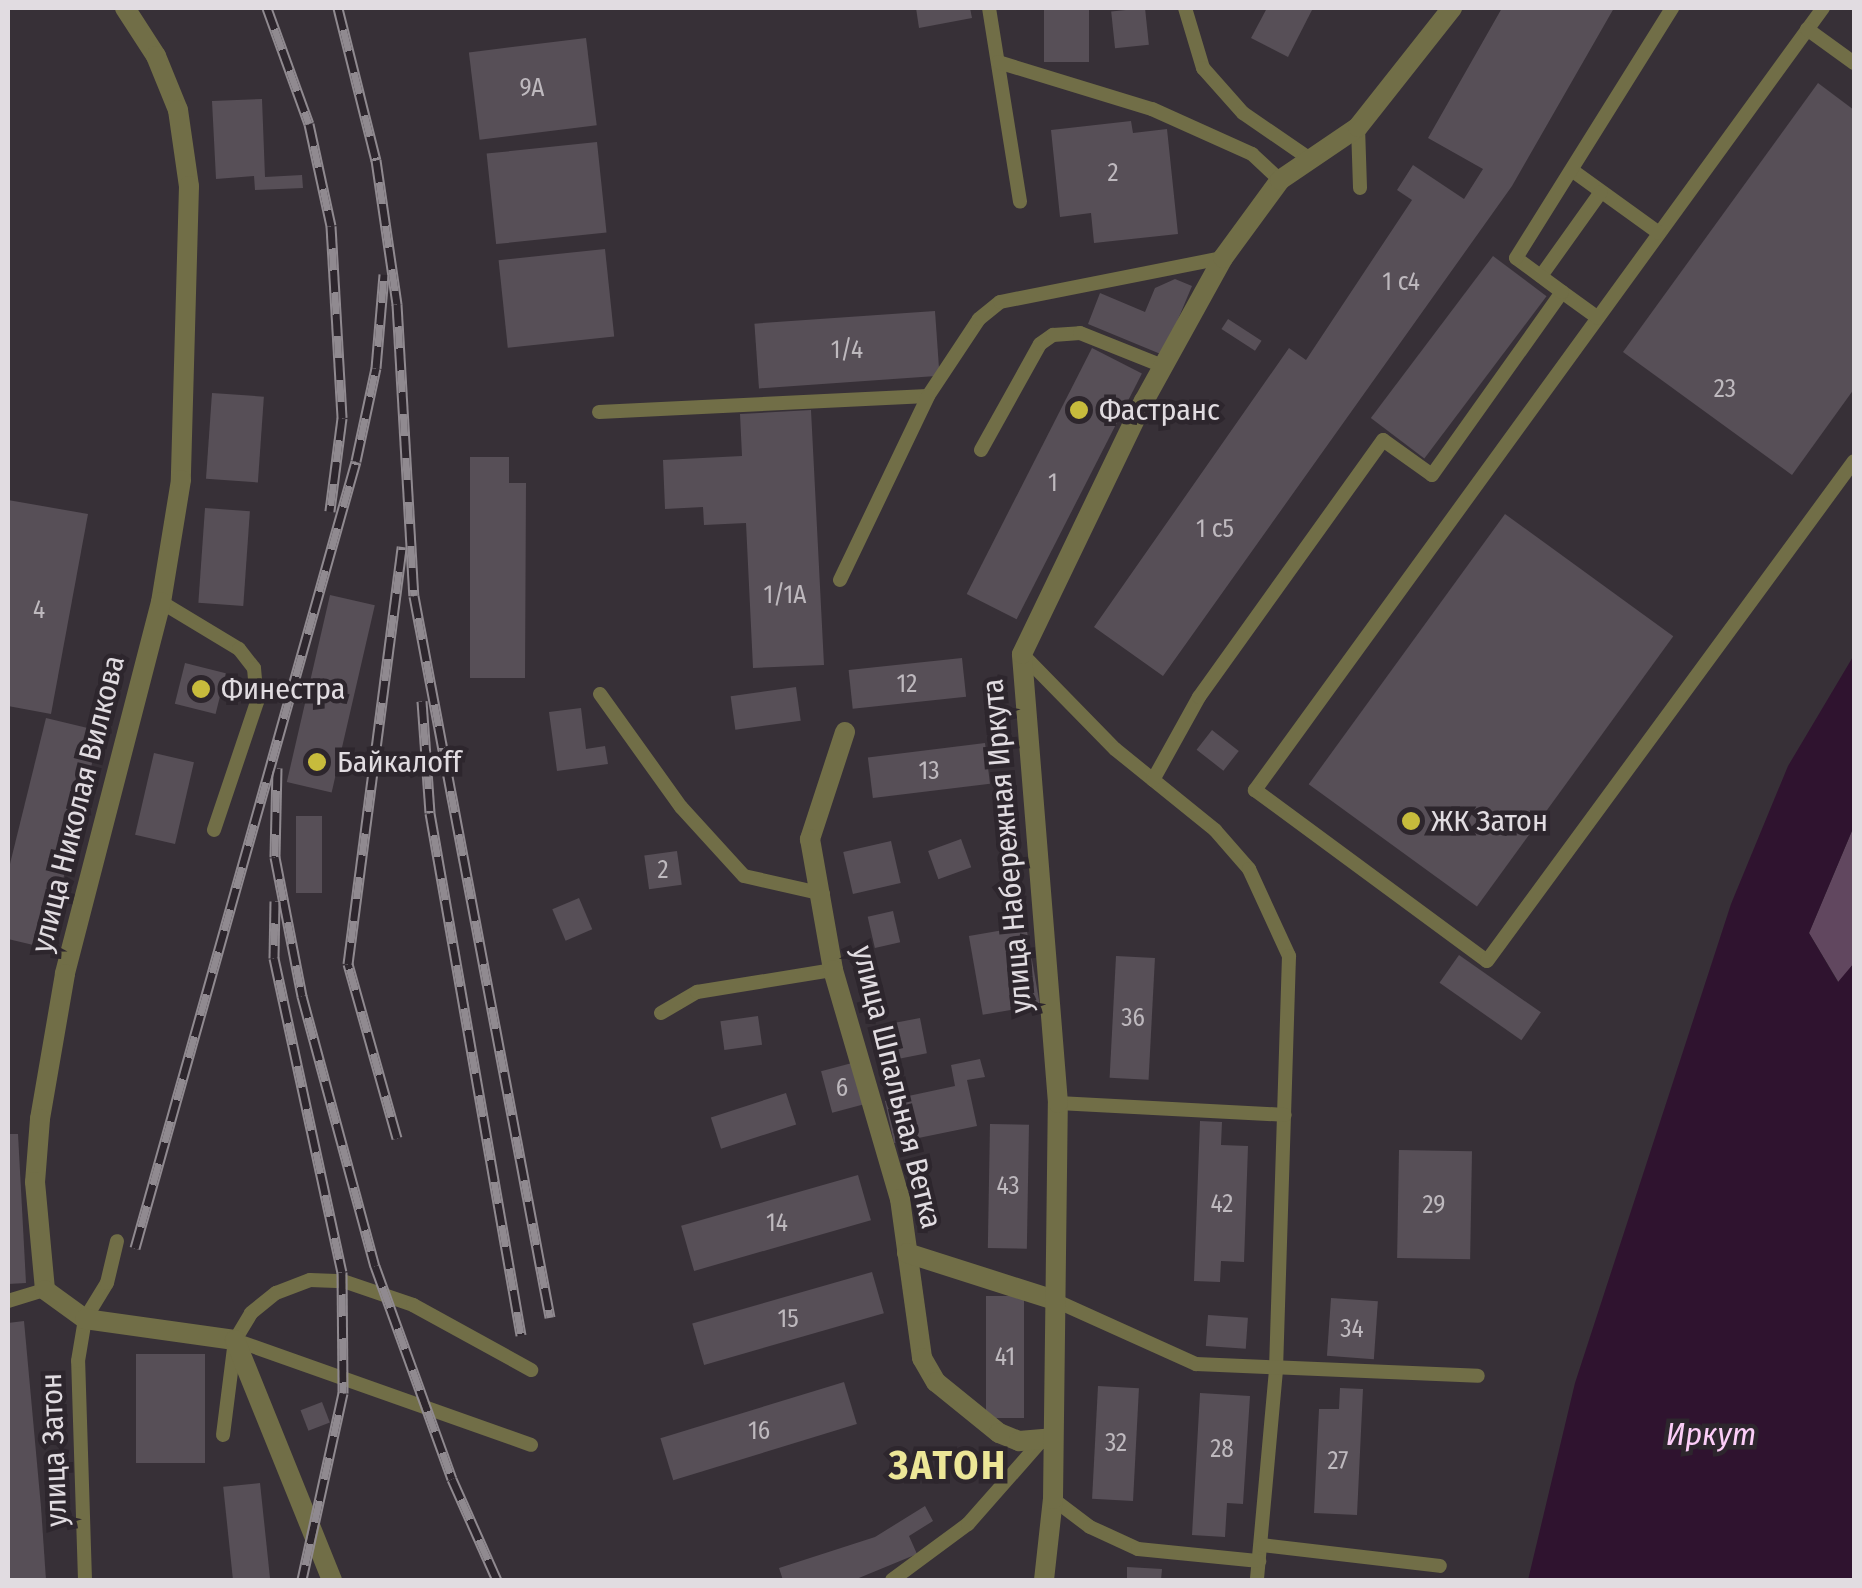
<!DOCTYPE html>
<meta charset="utf-8">
<style>
body{margin:0}
#map{position:relative;width:1862px;height:1588px;overflow:hidden;background:#373037;font-family:"Fira Sans Condensed",sans-serif}
div>[style]{position:absolute}
[style*='--x']{left:calc(var(--x)*1px);top:calc(var(--y)*1px);width:calc(var(--w)*1px);rotate:calc(var(--a)*1deg)}
.green>*{inset:0;background:#61475f}
.water>*{inset:0;background:#2f132f}
.building>*{inset:0;background:#574f57;transform-origin:0 0}
.lane>*{height:14px;margin:-7px;padding:0 7px;transform-origin:7px;border-radius:7px;background:#716e47}
.street>*{height:20px;margin:-10px;padding:0 10px;transform-origin:10px;border-radius:10px;background:#716e47}
.rail>*{height:11px;margin-top:-5.5px;transform-origin:0;background:repeating-linear-gradient(90deg,#2d262d 0 22px,#908a90 0 44px);box-sizing:border-box;border-block:2px solid #908a90}
.dots>*{width:28px;height:28px;translate:-50% -50%;box-sizing:border-box;border:5px solid #2d262d;border-radius:50%}
span{translate:-50% -50%;white-space:nowrap;text-align:center;line-height:1.15;-webkit-text-stroke:9px #2d262d;paint-order:stroke}
.number-label{font-size:25px;color:#beb9be}
.number-label span{-webkit-text-stroke-width:0}
.poi-label{font-size:30px;color:#e1dce1}
.left{translate:0 -50%;text-align:left}
.street-label{font-size:30px;color:#e1dce1}
.water-label{font-size:32px;color:#fccef8;font-style:italic}
.district-label{font-size:40px;color:#ece697;font-weight:700;letter-spacing:2.5px}
.frame{position:absolute;inset:0;border:10px solid #e1dce1;pointer-events:none}
</style>
<div id="map">
<div class="green">
<i style="clip-path:polygon(1854px 826px,1854px 963px,1839px 983px,1809px 933px)"></i>
</div>
<div class="water">
<i style="clip-path:polygon(1854px 655px,1854px 826px,1809px 933px,1838px 982px,1854px 963px,1854px 1580px,1528px 1580px,1575px 1383px,1731px 904px,1788px 766px)"></i>
</div>
<div class="building">
<i style="clip-path:polygon(916px 8px,970px 8px,972px 18px,919px 28px)"></i>
<i style="left:1044px;top:8px;width:45px;height:54px"></i>
<i style="left:1145px;top:8px;width:37px;height:34px;rotate:84deg"></i>
<i style="clip-path:polygon(1267px 8px,1313px 8px,1288px 57px,1251px 38px)"></i>
<i style="clip-path:polygon(1502px 8px,1614px 8px,1512px 186px,1163px 676px,1094px 627px,1289px 348px,1306px 360px,1412px 200px,1397px 190px,1413px 165px,1464px 199px,1483px 169px,1428px 138px)"></i>
<i style="left:586px;top:38px;width:88px;height:118px;rotate:83deg"></i>
<i style="clip-path:polygon(1818px 83px,1854px 110px,1854px 389px,1792px 475px,1623px 352px)"></i>
<i style="clip-path:polygon(262px 99px,265px 177px,302px 175px,303px 188px,255px 190px,254px 176px,216px 179px,212px 101px)"></i>
<i style="clip-path:polygon(1131px 121px,1133px 133px,1167px 129px,1178px 234px,1094px 243px,1091px 213px,1060px 217px,1051px 130px)"></i>
<i style="left:597px;top:142px;width:91px;height:111px;rotate:84deg"></i>
<i style="left:605px;top:249px;width:88px;height:107px;rotate:84deg"></i>
<i style="left:1493px;top:256px;width:67px;height:203px;rotate:37deg"></i>
<i style="clip-path:polygon(1175px 279px,1192px 286px,1163px 355px,1088px 324px,1100px 293px,1145px 312px,1155px 288px)"></i>
<i style="left:935px;top:311px;width:65px;height:181px;rotate:86deg"></i>
<i style="left:1228px;top:319px;width:40px;height:12px;rotate:33deg"></i>
<i style="left:1092px;top:348px;width:56px;height:276px;rotate:27deg"></i>
<i style="left:212px;top:393px;width:52px;height:86px;rotate:4deg"></i>
<i style="clip-path:polygon(811px 410px,824px 665px,753px 668px,746px 523px,704px 525px,703px 507px,665px 509px,663px 460px,742px 456px,740px 414px)"></i>
<i style="clip-path:polygon(470px 457px,509px 457px,509px 483px,526px 483px,525px 678px,470px 678px)"></i>
<i style="clip-path:polygon(8px 500px,88px 514px,51px 714px,8px 706px)"></i>
<i style="left:205px;top:508px;width:45px;height:95px;rotate:4deg"></i>
<i style="left:1505px;top:514px;width:208px;height:334px;rotate:36deg"></i>
<i style="left:330px;top:595px;width:46px;height:192px;rotate:13deg"></i>
<i style="left:962px;top:658px;width:39px;height:114px;rotate:84deg"></i>
<i style="left:185px;top:663px;width:42px;height:42px;rotate:14deg"></i>
<i style="left:796px;top:687px;width:34px;height:66px;rotate:82deg"></i>
<i style="clip-path:polygon(581px 708px,586px 749px,605px 746px,608px 764px,557px 771px,549px 712px)"></i>
<i style="clip-path:polygon(46px 718px,100px 731px,46px 948px,8px 939px,8px 872px)"></i>
<i style="left:1212px;top:730px;width:34px;height:25px;rotate:38deg"></i>
<i style="left:985px;top:743px;width:41px;height:118px;rotate:83deg"></i>
<i style="left:154px;top:753px;width:41px;height:84px;rotate:13deg"></i>
<i style="left:296px;top:816px;width:26px;height:77px"></i>
<i style="left:961px;top:839px;width:30px;height:35px;rotate:70deg"></i>
<i style="left:891px;top:841px;width:43px;height:49px;rotate:77deg"></i>
<i style="left:677px;top:851px;width:34px;height:33px;rotate:82deg"></i>
<i style="left:579px;top:898px;width:34px;height:29px;rotate:67deg"></i>
<i style="left:893px;top:911px;width:32px;height:26px;rotate:77deg"></i>
<i style="left:1026px;top:926px;width:80px;height:58px;rotate:80deg"></i>
<i style="left:1459px;top:955px;width:100px;height:34px;rotate:35deg"></i>
<i style="left:1116px;top:956px;width:39px;height:122px;rotate:3deg"></i>
<i style="left:758px;top:1016px;width:29px;height:38px;rotate:82deg"></i>
<i style="left:920px;top:1018px;width:36px;height:36px;rotate:79deg"></i>
<i style="clip-path:polygon(980px 1059px,985px 1077px,967px 1080px,977px 1126px,894px 1143px,885px 1101px,955px 1086px,951px 1065px)"></i>
<i style="left:852px;top:1063px;width:43px;height:32px;rotate:75deg"></i>
<i style="left:786px;top:1093px;width:33px;height:79px;rotate:72deg"></i>
<i style="clip-path:polygon(1200px 1121px,1222px 1122px,1221px 1145px,1248px 1146px,1244px 1262px,1221px 1261px,1220px 1282px,1194px 1281px)"></i>
<i style="left:990px;top:1124px;width:39px;height:124px;rotate:1deg"></i>
<i style="clip-path:polygon(8px 1134px,18px 1134px,26px 1283px,8px 1284px)"></i>
<i style="left:1399px;top:1150px;width:73px;height:108px;rotate:1deg"></i>
<i style="left:858px;top:1175px;width:47px;height:184px;rotate:74deg"></i>
<i style="left:872px;top:1272px;width:43px;height:187px;rotate:74deg"></i>
<i style="left:986px;top:1296px;width:38px;height:122px"></i>
<i style="left:1331px;top:1298px;width:47px;height:58px;rotate:4deg"></i>
<i style="left:1208px;top:1315px;width:40px;height:31px;rotate:4deg"></i>
<i style="clip-path:polygon(24px 1321px,41px 1507px,46px 1580px,8px 1580px,8px 1323px)"></i>
<i style="left:136px;top:1354px;width:69px;height:109px"></i>
<i style="left:844px;top:1382px;width:44px;height:192px;rotate:73deg"></i>
<i style="left:1098px;top:1386px;width:41px;height:113px;rotate:3deg"></i>
<i style="clip-path:polygon(1340px 1388px,1363px 1389px,1357px 1515px,1314px 1513px,1319px 1409px,1339px 1409px)"></i>
<i style="clip-path:polygon(1200px 1393px,1250px 1396px,1243px 1504px,1227px 1503px,1225px 1537px,1192px 1535px)"></i>
<i style="left:322px;top:1402px;width:22px;height:23px;rotate:69deg"></i>
<i style="left:260px;top:1483px;width:98px;height:37px;rotate:84deg"></i>
<i style="clip-path:polygon(925px 1506px,933px 1521px,909px 1536px,917px 1554px,854px 1580px,783px 1580px,779px 1568px,875px 1537px)"></i>
<i style="clip-path:polygon(1127px 1567px,1162px 1569px,1161px 1580px,1127px 1580px)"></i>
</div>
<div class="lane">
<i style="--x:989;--y:8;--w:196;--a:80.9"></i>
<i style="--x:1185;--y:8;--w:63;--a:73.3"></i>
<i style="--x:1203;--y:68;--w:60;--a:48.4"></i>
<i style="--x:1243;--y:113;--w:81;--a:34.5"></i>
<i style="--x:1823;--y:8;--w:967;--a:125.99"></i>
<i style="--x:1255;--y:790;--w:288;--a:36.4"></i>
<i style="--x:1487;--y:961;--w:620;--a:-53.72"></i>
<i style="--x:1807;--y:29;--w:58;--a:35.9"></i>
<i style="--x:998;--y:62;--w:161;--a:17"></i>
<i style="--x:1152;--y:109;--w:110;--a:24.2"></i>
<i style="--x:1252;--y:154;--w:38;--a:43"></i>
<i style="--x:1358;--y:127;--w:61;--a:88.1"></i>
<i style="--x:1573;--y:171;--w:106;--a:35.8"></i>
<i style="--x:1541;--y:276;--w:103;--a:-54.5"></i>
<i style="--x:1562;--y:292;--w:44;--a:35.8"></i>
<i style="--x:599;--y:412;--w:329;--a:-2.8"></i>
<i style="--x:928;--y:396;--w:92;--a:-56.5"></i>
<i style="--x:979;--y:319;--w:27;--a:-39"></i>
<i style="--x:1000;--y:302;--w:227;--a:-11.2"></i>
<i style="--x:981;--y:450;--w:121;--a:-60.9"></i>
<i style="--x:1040;--y:344;--w:16;--a:-35"></i>
<i style="--x:1053;--y:335;--w:27;--a:-4"></i>
<i style="--x:1080;--y:333;--w:89;--a:21.7"></i>
<i style="--x:840;--y:580;--w:204;--a:-64.4"></i>
<i style="--x:161;--y:602;--w:91;--a:31.1"></i>
<i style="--x:239;--y:649;--w:24;--a:52"></i>
<i style="--x:254;--y:668;--w:34;--a:85"></i>
<i style="--x:257;--y:702;--w:135;--a:108.6"></i>
<i style="--x:1022;--y:654;--w:133;--a:45.6"></i>
<i style="--x:1115;--y:749;--w:129;--a:39"></i>
<i style="--x:1215;--y:830;--w:52;--a:48.9"></i>
<i style="--x:1249;--y:869;--w:96;--a:65.3"></i>
<i style="--x:1289;--y:956;--w:414;--a:91.8"></i>
<i style="--x:1276;--y:1370;--w:211;--a:95.2"></i>
<i style="--x:600;--y:694;--w:139;--a:54.4"></i>
<i style="--x:681;--y:807;--w:93;--a:47.6"></i>
<i style="--x:744;--y:876;--w:81;--a:12.8"></i>
<i style="--x:1153;--y:780;--w:95;--a:-61"></i>
<i style="--x:1199;--y:697;--w:316;--a:-54.4"></i>
<i style="--x:1383;--y:440;--w:60;--a:35.5"></i>
<i style="--x:1432;--y:475;--w:224;--a:-54.6"></i>
<i style="--x:1562;--y:292;--w:57;--a:-143.5"></i>
<i style="--x:1516;--y:258;--w:295;--a:-58"></i>
<i style="--x:661;--y:1013;--w:42;--a:-30.3"></i>
<i style="--x:697;--y:992;--w:138;--a:-9.2"></i>
<i style="--x:1058;--y:1103;--w:227;--a:3"></i>
<i style="--x:1054;--y:1300;--w:156;--a:24.3"></i>
<i style="--x:1196;--y:1364;--w:282;--a:2.4"></i>
<i style="--x:8;--y:1301;--w:39;--a:-17"></i>
<i style="--x:235;--y:1340;--w:314;--a:19.5"></i>
<i style="--x:223;--y:1435;--w:96;--a:-82.8"></i>
<i style="--x:235;--y:1340;--w:31;--a:-59"></i>
<i style="--x:251;--y:1313;--w:32;--a:-39"></i>
<i style="--x:276;--y:1293;--w:36;--a:-21"></i>
<i style="--x:310;--y:1280;--w:33;--a:2"></i>
<i style="--x:343;--y:1281;--w:74;--a:18.9"></i>
<i style="--x:413;--y:1305;--w:135;--a:28.8"></i>
<i style="--x:1053;--y:1499;--w:46;--a:37.1"></i>
<i style="--x:1090;--y:1527;--w:53;--a:24.6"></i>
<i style="--x:1138;--y:1549;--w:122;--a:5.7"></i>
<i style="--x:1262;--y:1545;--w:179;--a:6.7"></i>
<i style="--x:85;--y:1580;--w:219;--a:-91.8"></i>
<i style="--x:78;--y:1361;--w:43;--a:-80.5"></i>
<i style="--x:85;--y:1319;--w:42;--a:-58.6"></i>
<i style="--x:107;--y:1283;--w:43;--a:-76.6"></i>
<i style="--x:892;--y:1580;--w:94;--a:-36.4"></i>
<i style="--x:968;--y:1524;--w:112;--a:-48.6"></i>
</div>
<div class="street">
<i style="--x:125;--y:8;--w:57;--a:57.1"></i>
<i style="--x:156;--y:56;--w:58;--a:67.8"></i>
<i style="--x:178;--y:110;--w:77;--a:81.8"></i>
<i style="--x:189;--y:186;--w:294;--a:91.6"></i>
<i style="--x:181;--y:480;--w:124;--a:99.3"></i>
<i style="--x:161;--y:602;--w:384;--a:104.5"></i>
<i style="--x:65;--y:974;--w:147;--a:99.8"></i>
<i style="--x:40;--y:1119;--w:63;--a:94.5"></i>
<i style="--x:35;--y:1182;--w:108;--a:84.7"></i>
<i style="--x:45;--y:1290;--w:49;--a:35.9"></i>
<i style="--x:85;--y:1319;--w:151;--a:8"></i>
<i style="--x:235;--y:1340;--w:259;--a:68"></i>
<i style="--x:845;--y:732;--w:113;--a:108.1"></i>
<i style="--x:810;--y:839;--w:133;--a:80"></i>
<i style="--x:833;--y:970;--w:239;--a:73.7"></i>
<i style="--x:900;--y:1199;--w:161;--a:82.1"></i>
<i style="--x:922;--y:1358;--w:28;--a:60"></i>
<i style="--x:936;--y:1382;--w:81;--a:39"></i>
<i style="--x:999;--y:1433;--w:22;--a:22"></i>
<i style="--x:1019;--y:1441;--w:33;--a:-5"></i>
<i style="--x:907;--y:1253;--w:154;--a:17.7"></i>
<i style="--x:1044;--y:1580;--w:81;--a:-83.7"></i>
<i style="--x:1053;--y:1499;--w:396;--a:-89.3"></i>
<i style="--x:1058;--y:1103;--w:450;--a:-94.6"></i>
<i style="--x:1022;--y:654;--w:281;--a:-64.3"></i>
<i style="--x:1144;--y:401;--w:163;--a:-61.1"></i>
<i style="--x:1223;--y:258;--w:97;--a:-53.8"></i>
<i style="--x:1280;--y:180;--w:94;--a:-34.2"></i>
<i style="--x:1358;--y:127;--w:152;--a:-51.7"></i>
</div>
<div class="rail">
<i style="--x:267;--y:8;--w:123;--a:70.1"></i>
<i style="--x:309;--y:124;--w:104;--a:77.8"></i>
<i style="--x:331;--y:226;--w:192;--a:86.7"></i>
<i style="--x:342;--y:418;--w:94;--a:97.4"></i>
<i style="--x:338;--y:8;--w:157;--a:76"></i>
<i style="--x:376;--y:160;--w:146;--a:81.7"></i>
<i style="--x:397;--y:304;--w:292;--a:86.7"></i>
<i style="--x:414;--y:596;--w:734;--a:79.32"></i>
<i style="--x:422;--y:701;--w:112;--a:85.9"></i>
<i style="--x:430;--y:813;--w:530;--a:80.11"></i>
<i style="--x:277;--y:768;--w:89;--a:91.3"></i>
<i style="--x:275;--y:857;--w:142;--a:79"></i>
<i style="--x:302;--y:996;--w:280;--a:74.9"></i>
<i style="--x:375;--y:1266;--w:226;--a:70.1"></i>
<i style="--x:452;--y:1479;--w:111;--a:66"></i>
<i style="--x:275;--y:901;--w:57;--a:91"></i>
<i style="--x:274;--y:958;--w:321;--a:77.8"></i>
<i style="--x:342;--y:1272;--w:121;--a:89.5"></i>
<i style="--x:343;--y:1393;--w:191;--a:102.4"></i>
<i style="--x:397;--y:1138;--w:181;--a:-105.7"></i>
<i style="--x:348;--y:964;--w:421;--a:-82.6"></i>
<i style="--x:135;--y:1248;--w:817;--a:-74.31"></i>
<i style="--x:356;--y:461;--w:95;--a:-77.9"></i>
<i style="--x:376;--y:368;--w:94;--a:-85.1"></i>
</div>
<div class="dots">
<i style="left:1079px;top:410px;background:#c7bb3c"></i>
<i style="left:201px;top:689px;background:#c7bb3c"></i>
<i style="left:317px;top:762px;background:#c7bb3c"></i>
<i style="left:1411px;top:821px;background:#c7bb3c"></i>
</div>
<div class="number-label">
<span style="left:532px;top:88px">9А</span>
<span style="left:1113px;top:173px">2</span>
<span style="left:1401px;top:282px">1 с4</span>
<span style="left:847px;top:350px">1/4</span>
<span style="left:1725px;top:389px">23</span>
<span style="left:1053px;top:483px">1</span>
<span style="left:1215px;top:529px">1 с5</span>
<span style="left:785px;top:595px">1/1А</span>
<span style="left:39px;top:610px">4</span>
<span style="left:907px;top:684px">12</span>
<span style="left:929px;top:771px">13</span>
<span style="left:663px;top:870px">2</span>
<span style="left:1133px;top:1018px">36</span>
<span style="left:842px;top:1088px">6</span>
<span style="left:1008px;top:1186px">43</span>
<span style="left:1222px;top:1204px">42</span>
<span style="left:1434px;top:1205px">29</span>
<span style="left:777px;top:1223px">14</span>
<span style="left:788px;top:1319px">15</span>
<span style="left:1352px;top:1329px">34</span>
<span style="left:1005px;top:1357px">41</span>
<span style="left:759px;top:1431px">16</span>
<span style="left:1116px;top:1443px">32</span>
<span style="left:1222px;top:1449px">28</span>
<span style="left:1338px;top:1461px">27</span>
</div>
<div class="poi-label">
<span class="left" style="left:1099px;top:410px">Фастранс</span>
<span class="left" style="left:221px;top:689px">Финестра</span>
<span class="left" style="left:337px;top:762px">Байкалoff</span>
<span class="left" style="left:1431px;top:821px">ЖК Затон</span>
</div>
<div class="street-label">
<span style="left:78px;top:804px;rotate:-76deg">улица Николая Вилкова</span>
<span style="left:1007px;top:846px;rotate:-95deg">улица Набережная Иркута</span>
<span style="left:897px;top:1087px;rotate:76deg">улица Шпальная Ветка</span>
<span style="left:54px;top:1450px;rotate:-92deg">улица Затон</span>
</div>
<div class="water-label">
<span style="left:1711px;top:1434px">Иркут</span>
</div>
<div class="district-label">
<span style="left:948px;top:1466px">ЗАТОН</span>
</div>
<div class="frame"></div>
</div>
